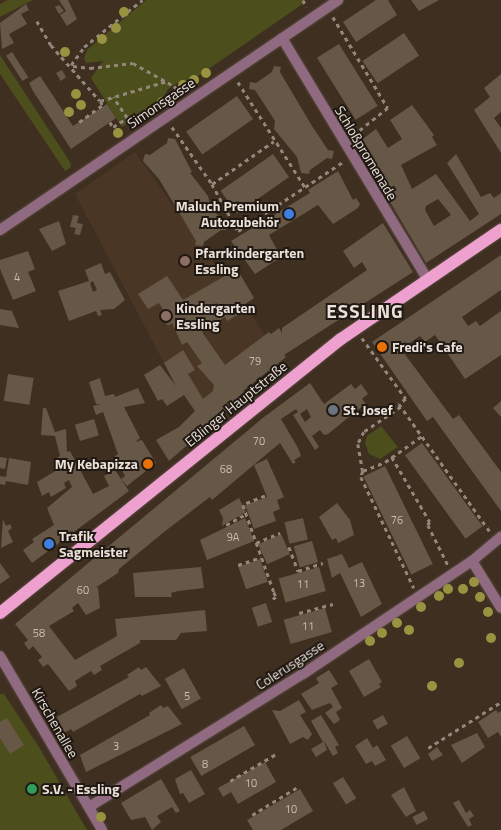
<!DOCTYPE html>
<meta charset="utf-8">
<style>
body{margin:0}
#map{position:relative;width:501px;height:830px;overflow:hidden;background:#3e2f21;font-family:"Titillium Web",sans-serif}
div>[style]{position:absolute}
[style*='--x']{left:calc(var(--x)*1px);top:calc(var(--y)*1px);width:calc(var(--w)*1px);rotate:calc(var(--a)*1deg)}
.built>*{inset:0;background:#4a3624}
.green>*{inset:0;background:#4c4e1c}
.building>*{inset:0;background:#675747;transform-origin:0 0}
.path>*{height:2.5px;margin-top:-1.25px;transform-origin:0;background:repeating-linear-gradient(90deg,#93877b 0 4px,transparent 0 8px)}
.roads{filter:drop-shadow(0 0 1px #5a4b3e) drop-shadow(0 0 1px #5a4b3e)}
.minor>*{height:10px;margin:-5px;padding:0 5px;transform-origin:5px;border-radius:5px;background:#906a81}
.primary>*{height:12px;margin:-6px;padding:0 6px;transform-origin:6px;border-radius:6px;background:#eea0cf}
.trees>*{width:10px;height:10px;margin:-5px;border-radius:50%;background:#979340}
.dots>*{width:14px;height:14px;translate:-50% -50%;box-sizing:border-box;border:2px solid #201913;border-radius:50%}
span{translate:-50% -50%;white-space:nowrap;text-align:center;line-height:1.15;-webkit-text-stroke:4px #201913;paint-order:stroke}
.number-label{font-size:11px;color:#c9beb4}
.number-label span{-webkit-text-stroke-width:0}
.street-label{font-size:14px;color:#eae1d8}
.poi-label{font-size:14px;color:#eae1d8;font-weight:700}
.right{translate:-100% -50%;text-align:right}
.left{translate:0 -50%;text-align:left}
.district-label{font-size:19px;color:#eae1d8;font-weight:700;letter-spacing:1px}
</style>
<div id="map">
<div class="built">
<i style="clip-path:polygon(135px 152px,265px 335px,269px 332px,286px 357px,243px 390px,246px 394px,206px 428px,164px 363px,75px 194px)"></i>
</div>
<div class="green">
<i style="clip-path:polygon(8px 0,33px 0,0 17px,0 4px)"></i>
<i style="clip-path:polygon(146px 0,303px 0,304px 3px,194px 79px,179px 82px,168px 89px,161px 102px,122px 127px,91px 78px,103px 61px,86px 63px,84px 58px,87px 50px)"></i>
<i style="clip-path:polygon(0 55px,70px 162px,71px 167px,65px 171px,0 74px)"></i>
<i style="clip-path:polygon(381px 426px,398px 447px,380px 459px,369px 454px,365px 443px,367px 436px)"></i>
<i style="clip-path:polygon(0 694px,4px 694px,39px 747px,87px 830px,0 830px)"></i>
</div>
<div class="building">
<i style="clip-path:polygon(59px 0,68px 0,77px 19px,67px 26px,60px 15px,66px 11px)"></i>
<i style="clip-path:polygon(376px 0,388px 0,397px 15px,356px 42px,343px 22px)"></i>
<i style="clip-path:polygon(411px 0,439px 0,419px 11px)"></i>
<i style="clip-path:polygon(26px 4px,29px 10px,21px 14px,27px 24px,9px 34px,14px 43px,2px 49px,0 23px)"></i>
<i style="clip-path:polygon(59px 5px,64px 11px,59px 14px,55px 7px)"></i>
<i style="left:404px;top:33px;width:27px;height:50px;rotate:56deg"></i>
<i style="left:339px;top:44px;width:73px;height:26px;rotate:58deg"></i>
<i style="left:12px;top:52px;width:30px;height:7px;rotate:57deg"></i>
<i style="clip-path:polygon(274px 66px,281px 67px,280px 72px,312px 126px,328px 150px,334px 151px,332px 159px,327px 158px,310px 170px,309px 174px,301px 173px,297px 157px,274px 129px,275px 121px,255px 90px,249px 89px,250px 82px,256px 83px,272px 72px)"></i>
<i style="clip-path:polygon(62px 70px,66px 77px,61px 81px,56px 73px)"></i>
<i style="clip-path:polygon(501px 74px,501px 112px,494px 118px,501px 128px,501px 153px,474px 110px,490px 97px,484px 88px)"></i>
<i style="clip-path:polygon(40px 76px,73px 126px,107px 104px,116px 118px,71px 149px,33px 91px,29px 83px)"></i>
<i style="left:237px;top:96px;width:28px;height:62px;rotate:55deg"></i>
<i style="clip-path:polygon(evenodd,412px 105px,434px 135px,432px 137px,437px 145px,401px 165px,412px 189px,436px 174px,470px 221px,479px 214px,447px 163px,456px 154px,481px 197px,490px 193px,494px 198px,501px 193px,501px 214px,426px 263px,356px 144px,376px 129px,388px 148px,402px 139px,390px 120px,412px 105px,438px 199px,451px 215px,434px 226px,425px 210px,426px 206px,438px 199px)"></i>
<i style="clip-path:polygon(168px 138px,175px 139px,192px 172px,190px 173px,208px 196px,211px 209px,227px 223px,226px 230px,221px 230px,204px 242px,203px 246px,195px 245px,196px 241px,159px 179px,143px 161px,145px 154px,150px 155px,167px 143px)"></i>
<i style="left:273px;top:154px;width:28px;height:64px;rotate:55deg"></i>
<i style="clip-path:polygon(338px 171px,353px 200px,356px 198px,360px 204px,358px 208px,333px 224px,318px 205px,269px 235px,281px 257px,255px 274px,231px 241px,310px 193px,308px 190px)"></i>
<i style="clip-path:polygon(73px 215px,79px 216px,77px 223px,83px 224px,80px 235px,74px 234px,76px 228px,70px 227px)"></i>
<i style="clip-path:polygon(59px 221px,66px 244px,52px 251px,39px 229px)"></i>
<i style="clip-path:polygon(383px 223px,413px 272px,284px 355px,286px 357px,243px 391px,246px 394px,169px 461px,156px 440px,179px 427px,195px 411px,184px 395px,167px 406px,162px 399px,158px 401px,144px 375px,160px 365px,176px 386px,164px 363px,183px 350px,195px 370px,188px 374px,203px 399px,213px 391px,214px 385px,197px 366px,202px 363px,187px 342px,182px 345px,172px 323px,168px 326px,160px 314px,164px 311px,159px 303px,148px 309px,138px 294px,167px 276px,183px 300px,237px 269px,254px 298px,236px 310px,239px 314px,227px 321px,225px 317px,202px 332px,225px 365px,269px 332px,271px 334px,279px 328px,282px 333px,282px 328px,367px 270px,362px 262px,354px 268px,343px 251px)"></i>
<i style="clip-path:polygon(28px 251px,35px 269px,28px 272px,36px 291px,13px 300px,0 269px,0 260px)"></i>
<i style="clip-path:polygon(501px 255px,501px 290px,462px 317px,468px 326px,476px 321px,480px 326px,501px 311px,501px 355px,465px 379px,435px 335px,425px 342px,420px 336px,401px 349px,453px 419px,459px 415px,501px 472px,501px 511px,433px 417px,427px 421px,372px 342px)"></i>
<i style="clip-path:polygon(evenodd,101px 263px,105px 274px,110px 272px,125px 300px,114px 309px,100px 310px,102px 315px,98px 316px,96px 311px,69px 321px,58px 291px,89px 281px,85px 270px,101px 263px,93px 281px,97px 290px,93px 292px,90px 283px,93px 281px)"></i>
<i style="clip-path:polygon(0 309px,12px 311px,19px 328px,0 325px)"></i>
<i style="left:8px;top:374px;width:26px;height:27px;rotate:9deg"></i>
<i style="clip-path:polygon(100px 378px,105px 396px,114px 394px,115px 397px,138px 388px,145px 403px,124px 407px,140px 438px,135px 442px,142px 440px,156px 463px,127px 486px,121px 479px,125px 476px,115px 456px,118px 454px,103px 412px,96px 415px,93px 406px,101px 404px,96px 404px,89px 382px)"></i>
<i style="clip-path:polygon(evenodd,310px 383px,324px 404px,351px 384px,355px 389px,361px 384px,368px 394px,362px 399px,366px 404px,356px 411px,359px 415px,355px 412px,328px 434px,324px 435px,320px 430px,312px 436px,319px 447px,315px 450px,293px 415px,298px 412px,296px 409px,281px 419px,298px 448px,301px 456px,294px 460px,296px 462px,293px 464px,280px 443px,212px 500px,210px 497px,164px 532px,119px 569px,118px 573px,95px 588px,98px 587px,100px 608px,86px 615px,78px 603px,72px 608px,74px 611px,49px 626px,75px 660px,117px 636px,115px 619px,205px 610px,207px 631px,181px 633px,176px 640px,140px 640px,140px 643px,100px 666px,102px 670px,94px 675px,91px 671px,75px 681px,77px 686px,69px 691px,48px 664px,43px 667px,38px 660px,42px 657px,33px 646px,29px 650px,24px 643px,28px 640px,15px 624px,264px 417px,310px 383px,307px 409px,311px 417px,305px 422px,300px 414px,307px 409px)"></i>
<i style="clip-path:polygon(501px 401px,501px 417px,493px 408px)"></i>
<i style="clip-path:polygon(43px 408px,46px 408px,55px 432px,66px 429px,67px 452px,70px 451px,93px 494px,109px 486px,104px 476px,115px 470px,129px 491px,32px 563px,23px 550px,34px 542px,32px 539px,54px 525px,47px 508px,72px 487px,69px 480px,64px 483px,66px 488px,51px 497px,49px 492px,42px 496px,37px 482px,62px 467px,57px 458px,60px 456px,55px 436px,41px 435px)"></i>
<i style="left:94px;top:419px;width:17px;height:20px;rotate:73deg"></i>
<i style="left:422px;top:443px;width:103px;height:21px;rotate:54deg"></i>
<i style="clip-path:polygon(0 457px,7px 458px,5px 469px,0 468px)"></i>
<i style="clip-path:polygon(9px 458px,31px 462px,28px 485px,6px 481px,5px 485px,0 484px,0 476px,6px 477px)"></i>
<i style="clip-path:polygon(267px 459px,284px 497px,277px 500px,280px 509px,273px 512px,276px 521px,254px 529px,245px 505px,267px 497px,254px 465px)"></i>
<i style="left:385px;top:466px;width:109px;height:24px;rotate:64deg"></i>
<i style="clip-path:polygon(239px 498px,246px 512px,222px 526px,223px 518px,219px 510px)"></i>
<i style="clip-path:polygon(337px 503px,350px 520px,354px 535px,338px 543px,336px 538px,332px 540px,319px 517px)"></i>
<i style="clip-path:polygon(245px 518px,254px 541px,207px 560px,200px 540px)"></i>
<i style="left:303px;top:518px;width:22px;height:19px;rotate:77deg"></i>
<i style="clip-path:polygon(3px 519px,6px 526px,10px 524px,12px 528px,8px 531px,13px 542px,1px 548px)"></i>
<i style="left:281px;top:534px;width:22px;height:25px;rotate:66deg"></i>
<i style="left:312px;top:541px;width:22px;height:19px;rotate:74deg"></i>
<i style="clip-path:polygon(342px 554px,349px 568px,362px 562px,382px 604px,361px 617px,340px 573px,332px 578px,327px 559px)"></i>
<i style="left:260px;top:559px;width:24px;height:23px;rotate:71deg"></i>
<i style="clip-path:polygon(0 563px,10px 577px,0 584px)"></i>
<i style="clip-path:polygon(201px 567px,204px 588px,178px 591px,171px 593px,172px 597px,135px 597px,133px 573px)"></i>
<i style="left:319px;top:567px;width:25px;height:42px;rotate:74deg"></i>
<i style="left:266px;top:603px;width:20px;height:15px;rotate:72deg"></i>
<i style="left:325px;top:608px;width:25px;height:43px;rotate:74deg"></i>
<i style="clip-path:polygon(369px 659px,382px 682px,379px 684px,371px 673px,381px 687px,364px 697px,349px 671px)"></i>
<i style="clip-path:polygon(139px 667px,141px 670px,146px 667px,161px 686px,142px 696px,140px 694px,73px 732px,71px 729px,64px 733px,57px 717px,129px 677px,127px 675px)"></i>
<i style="left:184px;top:668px;width:35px;height:22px;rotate:61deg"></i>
<i style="clip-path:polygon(329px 670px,338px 684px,331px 688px,342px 708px,336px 712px,340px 720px,334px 724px,325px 713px,333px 707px,330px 703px,312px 710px,301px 694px,319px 683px,316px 678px)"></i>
<i style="clip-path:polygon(299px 700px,306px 712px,300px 715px,312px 734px,308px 740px,303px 737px,290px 744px,272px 710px,280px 711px)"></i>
<i style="clip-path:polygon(161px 705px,163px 708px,168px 706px,182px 724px,86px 772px,80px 755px,150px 715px,149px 713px)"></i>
<i style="clip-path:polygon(496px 710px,498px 713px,501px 711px,501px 737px,498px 732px,488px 738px,478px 722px)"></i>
<i style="clip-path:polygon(321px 715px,339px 745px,335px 747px,338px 753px,333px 756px,324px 741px,327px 750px,316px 757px,311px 749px,323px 742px,311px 721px)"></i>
<i style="left:383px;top:715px;width:10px;height:12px;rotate:61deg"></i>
<i style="clip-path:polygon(7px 718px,24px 745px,10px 754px,0 738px,0 722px)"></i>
<i style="left:244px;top:726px;width:22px;height:62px;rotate:60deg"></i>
<i style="clip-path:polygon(477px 733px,485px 747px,462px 763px,451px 745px)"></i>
<i style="left:407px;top:736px;width:26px;height:19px;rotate:59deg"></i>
<i style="clip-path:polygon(367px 738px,373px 748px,377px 745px,386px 760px,375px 766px,372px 761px,366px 764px,355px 746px)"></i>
<i style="clip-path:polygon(437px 747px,443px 755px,432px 761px,428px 754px)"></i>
<i style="clip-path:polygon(265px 762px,276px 782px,238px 804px,231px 792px,223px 797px,218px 788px)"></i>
<i style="clip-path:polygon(191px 770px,205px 794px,189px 803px,183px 793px,180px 794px,175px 779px)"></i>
<i style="left:343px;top:777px;width:25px;height:12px;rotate:58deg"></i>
<i style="clip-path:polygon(161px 779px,180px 811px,176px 813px,172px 807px,157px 816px,161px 822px,152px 830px,145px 817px,131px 820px,121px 803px)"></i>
<i style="clip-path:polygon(404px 787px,416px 811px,406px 817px,391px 795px)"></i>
<i style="clip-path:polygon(300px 789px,313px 811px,281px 830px,253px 830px,247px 820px)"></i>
<i style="clip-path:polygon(459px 800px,466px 813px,470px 810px,474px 816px,469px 819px,472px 825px,468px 827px,453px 803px)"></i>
<i style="left:424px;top:811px;width:9px;height:13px;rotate:63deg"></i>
</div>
<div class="path">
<i style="--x:303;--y:0;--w:8;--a:60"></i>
<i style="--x:333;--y:17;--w:106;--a:58.9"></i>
<i style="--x:388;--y:108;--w:45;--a:141.3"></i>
<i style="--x:37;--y:21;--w:28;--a:60"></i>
<i style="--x:51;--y:45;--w:74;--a:48.8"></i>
<i style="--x:100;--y:101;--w:70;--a:-16.6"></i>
<i style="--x:71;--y:65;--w:22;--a:-54"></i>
<i style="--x:84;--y:47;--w:75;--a:-39"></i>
<i style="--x:73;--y:66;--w:17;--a:7"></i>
<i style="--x:90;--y:68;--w:43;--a:-6.6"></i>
<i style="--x:133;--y:63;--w:47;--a:29.3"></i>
<i style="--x:174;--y:86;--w:11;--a:45"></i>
<i style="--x:238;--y:82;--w:125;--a:57.5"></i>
<i style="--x:305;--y:187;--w:47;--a:-33.7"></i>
<i style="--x:79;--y:122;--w:29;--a:-36"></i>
<i style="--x:102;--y:105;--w:4;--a:-117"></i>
<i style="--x:110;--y:122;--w:6;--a:59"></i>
<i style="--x:113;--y:127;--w:17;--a:-33"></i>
<i style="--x:127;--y:118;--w:25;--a:-124"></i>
<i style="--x:172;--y:127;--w:70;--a:54.9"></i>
<i style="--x:212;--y:184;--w:54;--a:61"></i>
<i style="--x:238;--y:231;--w:80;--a:-33.3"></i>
<i style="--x:212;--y:184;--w:75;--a:-34.7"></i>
<i style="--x:362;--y:338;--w:75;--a:54.2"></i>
<i style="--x:406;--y:399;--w:9;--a:144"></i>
<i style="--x:399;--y:404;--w:158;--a:54.5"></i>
<i style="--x:401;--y:407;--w:45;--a:146"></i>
<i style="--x:364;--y:432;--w:13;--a:117"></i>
<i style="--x:358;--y:444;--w:27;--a:80"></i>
<i style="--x:363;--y:471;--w:6;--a:108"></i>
<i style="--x:361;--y:477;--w:123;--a:64.5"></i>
<i style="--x:392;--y:457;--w:75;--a:59.7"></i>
<i style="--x:430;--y:522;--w:4;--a:124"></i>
<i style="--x:428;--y:525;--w:45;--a:63.4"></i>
<i style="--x:363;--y:471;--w:24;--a:-22"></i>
<i style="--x:385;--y:462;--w:45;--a:-35.1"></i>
<i style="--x:265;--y:496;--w:24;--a:158"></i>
<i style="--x:243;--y:505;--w:92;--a:70.4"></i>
<i style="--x:274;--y:592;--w:5;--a:68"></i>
<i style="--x:276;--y:597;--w:8;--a:140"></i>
<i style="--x:226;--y:525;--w:23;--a:-29"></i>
<i style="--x:256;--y:543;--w:26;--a:-23"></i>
<i style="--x:289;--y:547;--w:26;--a:69"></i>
<i style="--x:298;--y:571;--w:26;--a:-18"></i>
<i style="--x:238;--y:565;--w:24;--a:-19"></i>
<i style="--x:299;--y:613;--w:35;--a:-15"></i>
<i style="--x:428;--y:748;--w:86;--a:-32.2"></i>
<i style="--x:230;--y:781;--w:53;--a:-30.4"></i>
<i style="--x:252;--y:815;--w:52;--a:-31.5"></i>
</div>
<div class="roads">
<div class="minor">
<i style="--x:282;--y:38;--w:283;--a:58.9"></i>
<i style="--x:0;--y:230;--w:409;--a:-34.2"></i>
<i style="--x:472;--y:561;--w:55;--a:58.3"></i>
<i style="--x:0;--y:656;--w:202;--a:59.6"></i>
<i style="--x:89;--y:807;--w:252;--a:-31.9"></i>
<i style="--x:303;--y:674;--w:203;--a:-33.8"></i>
<i style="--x:472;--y:561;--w:38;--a:-40"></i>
</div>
<div class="primary">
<i style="--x:0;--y:613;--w:437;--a:-38.8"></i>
<i style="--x:341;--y:339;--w:194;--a:-34.3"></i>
</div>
</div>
<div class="trees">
<i style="left:124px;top:12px"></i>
<i style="left:116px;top:28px"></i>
<i style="left:102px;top:39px"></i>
<i style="left:65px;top:52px"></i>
<i style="left:206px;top:73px"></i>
<i style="left:194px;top:80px"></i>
<i style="left:183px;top:85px"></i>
<i style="left:76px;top:94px"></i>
<i style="left:162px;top:102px"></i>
<i style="left:81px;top:105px"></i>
<i style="left:69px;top:112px"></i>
<i style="left:118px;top:133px"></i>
<i style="left:474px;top:582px"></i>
<i style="left:448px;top:589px"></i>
<i style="left:463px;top:589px"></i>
<i style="left:439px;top:596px"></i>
<i style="left:480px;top:597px"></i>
<i style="left:421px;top:607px"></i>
<i style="left:488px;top:612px"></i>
<i style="left:397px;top:623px"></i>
<i style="left:409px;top:630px"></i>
<i style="left:382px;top:633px"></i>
<i style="left:491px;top:638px"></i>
<i style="left:370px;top:641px"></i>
<i style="left:459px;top:663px"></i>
<i style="left:432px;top:686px"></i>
<i style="left:85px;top:790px"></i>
<i style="left:101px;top:817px"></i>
</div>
<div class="dots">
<i style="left:289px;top:214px;background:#3f7fe0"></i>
<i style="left:185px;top:261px;background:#8d6e63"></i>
<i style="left:166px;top:316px;background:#8d6e63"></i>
<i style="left:382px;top:347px;background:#e8710a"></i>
<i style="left:333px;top:410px;background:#6b7280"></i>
<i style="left:148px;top:464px;background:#e8710a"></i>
<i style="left:49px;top:544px;background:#3f7fe0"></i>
<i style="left:32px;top:789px;background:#2e9e5b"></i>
</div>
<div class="number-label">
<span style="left:17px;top:277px">4</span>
<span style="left:255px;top:361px">79</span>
<span style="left:259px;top:441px">70</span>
<span style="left:226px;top:469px">68</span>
<span style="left:397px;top:520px">76</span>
<span style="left:233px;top:537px">9A</span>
<span style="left:359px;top:583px">13</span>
<span style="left:303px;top:584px">11</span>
<span style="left:83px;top:590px">60</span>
<span style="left:308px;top:626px">11</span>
<span style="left:39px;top:633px">58</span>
<span style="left:187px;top:696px">5</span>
<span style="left:116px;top:746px">3</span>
<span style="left:205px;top:764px">8</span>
<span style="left:251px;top:783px">10</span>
<span style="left:291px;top:809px">10</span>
</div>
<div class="street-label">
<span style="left:161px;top:103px;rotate:-34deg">Simonsgasse</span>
<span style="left:366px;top:153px;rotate:59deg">Schloßpromenade</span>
<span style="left:236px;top:404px;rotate:-39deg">Eßlinger Hauptstraße</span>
<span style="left:290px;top:665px;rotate:-33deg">Colerusgasse</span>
<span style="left:55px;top:723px;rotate:60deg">Kirschenallee</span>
</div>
<div class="poi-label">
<span class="right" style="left:279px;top:214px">Maluch Premium<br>Autozubehör</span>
<span class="left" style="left:195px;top:261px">Pfarrkindergarten<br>Essling</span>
<span class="left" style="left:176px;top:316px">Kindergarten<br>Essling</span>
<span class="left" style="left:392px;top:347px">Fredi's Cafe</span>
<span class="left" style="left:343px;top:410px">St. Josef</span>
<span class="right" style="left:138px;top:464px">My Kebapizza</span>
<span class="left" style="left:59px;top:544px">Trafik<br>Sagmeister</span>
<span class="left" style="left:42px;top:789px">S.V. - Essling</span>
</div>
<div class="district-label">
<span style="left:365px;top:311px">ESSLING</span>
</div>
</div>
